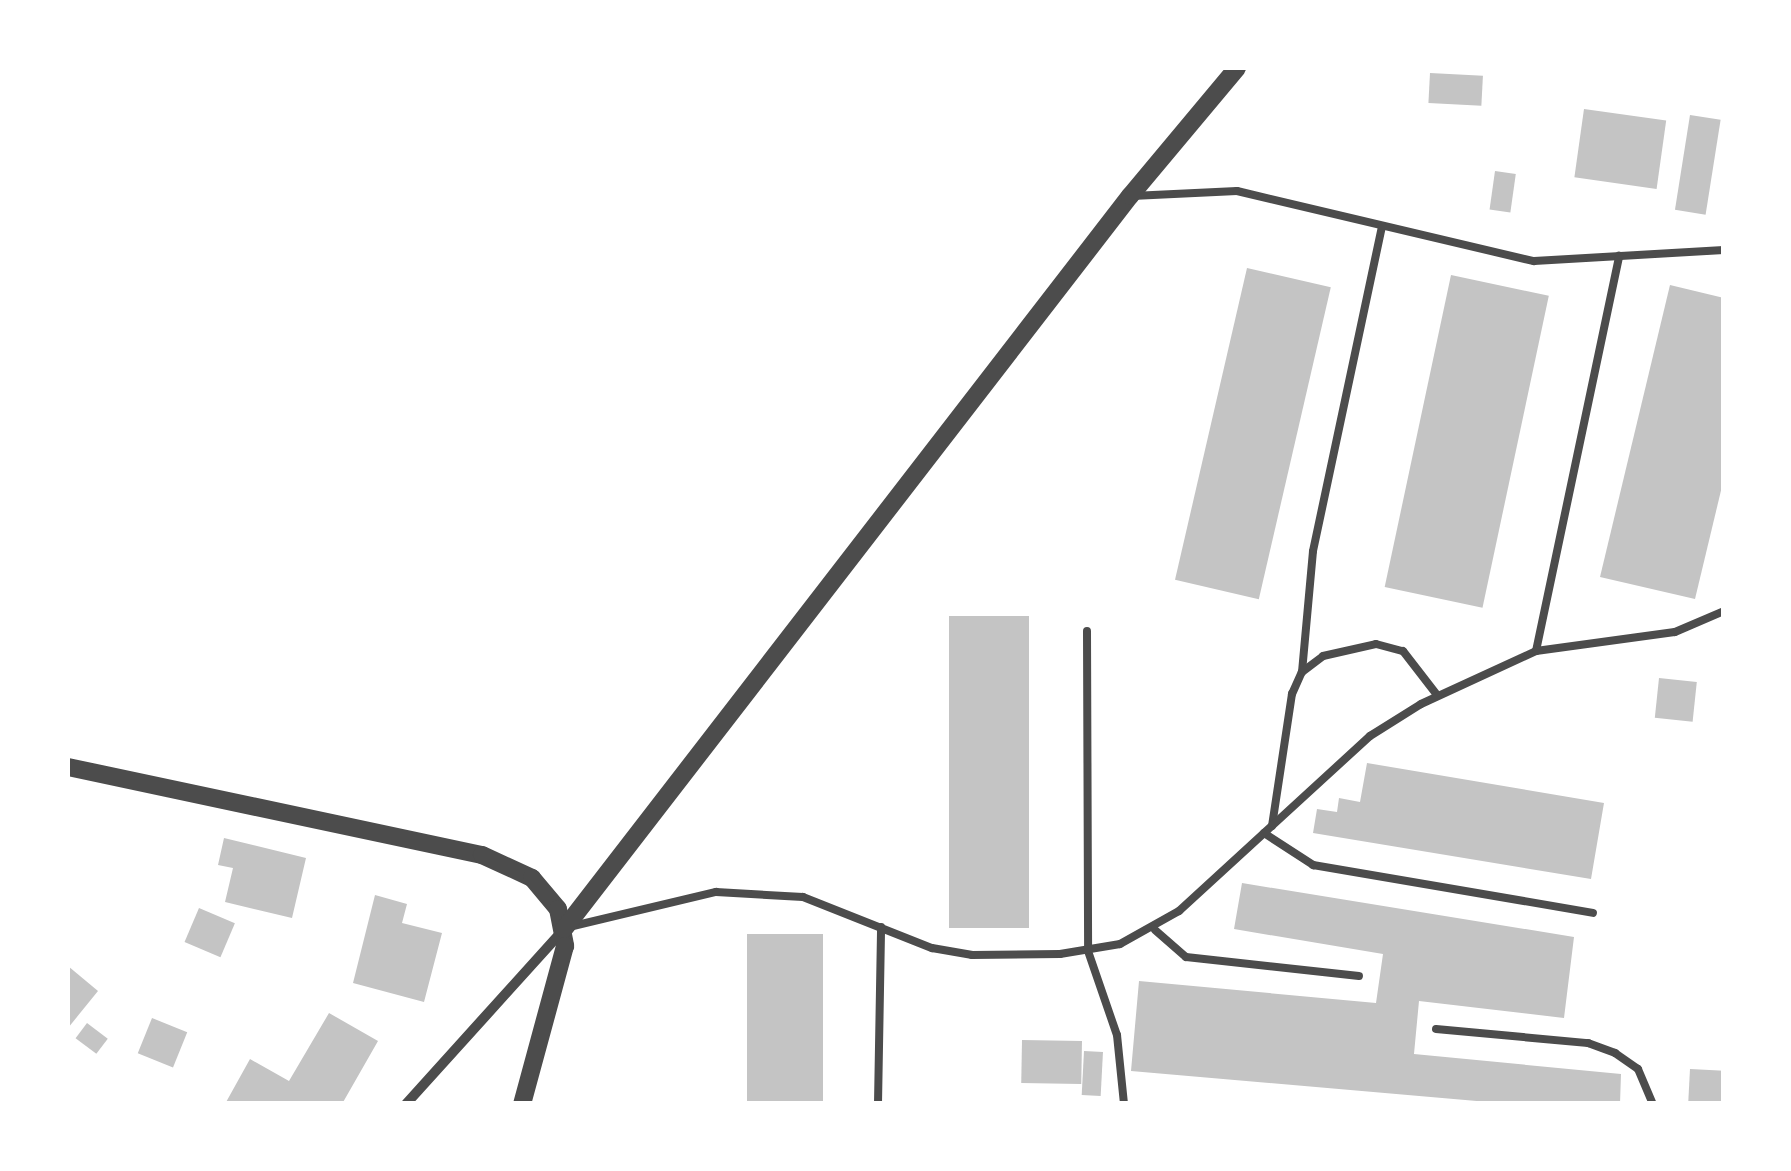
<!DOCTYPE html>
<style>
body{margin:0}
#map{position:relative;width:1791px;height:1171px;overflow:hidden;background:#fff;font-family:"Work Sans",sans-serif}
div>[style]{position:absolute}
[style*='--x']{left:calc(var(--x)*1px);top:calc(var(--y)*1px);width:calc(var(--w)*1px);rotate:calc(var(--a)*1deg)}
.building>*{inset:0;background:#c4c4c4;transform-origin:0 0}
.service>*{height:8px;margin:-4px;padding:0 4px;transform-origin:4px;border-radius:4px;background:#4c4c4c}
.minor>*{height:10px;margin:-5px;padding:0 5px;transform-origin:5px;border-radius:5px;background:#4c4c4c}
.tertiary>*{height:18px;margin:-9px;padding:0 9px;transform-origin:9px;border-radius:9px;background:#4c4c4c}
span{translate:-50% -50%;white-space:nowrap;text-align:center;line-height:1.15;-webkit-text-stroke:8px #fff;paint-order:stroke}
.frame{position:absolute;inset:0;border:70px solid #fff;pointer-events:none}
</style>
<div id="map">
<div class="building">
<i style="left:1430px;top:73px;width:53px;height:30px;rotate:3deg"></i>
<i style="left:1584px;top:109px;width:83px;height:69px;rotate:8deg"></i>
<i style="left:1690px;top:115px;width:31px;height:96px;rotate:9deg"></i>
<i style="left:1495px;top:171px;width:21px;height:39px;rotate:8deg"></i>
<i style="left:1247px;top:268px;width:86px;height:320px;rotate:13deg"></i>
<i style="left:1451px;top:275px;width:100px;height:319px;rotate:12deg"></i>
<i style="clip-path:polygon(1670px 285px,1724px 298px,1724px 478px,1695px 599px,1600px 577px)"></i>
<i style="left:949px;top:616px;width:80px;height:312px"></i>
<i style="left:1659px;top:678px;width:38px;height:40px;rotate:6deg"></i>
<i style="clip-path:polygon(1367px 763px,1604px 803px,1591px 879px,1313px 833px,1317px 809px,1337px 812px,1339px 798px,1360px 802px)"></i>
<i style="clip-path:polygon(224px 838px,306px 858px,292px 918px,225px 902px,233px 868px,218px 865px)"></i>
<i style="clip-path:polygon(1242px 883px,1574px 937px,1564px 1018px,1419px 1001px,1414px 1054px,1621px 1074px,1620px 1104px,1511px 1104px,1131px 1071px,1139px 981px,1376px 1003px,1383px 954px,1234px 929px)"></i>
<i style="clip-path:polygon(375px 895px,407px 904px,402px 923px,442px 933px,424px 1002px,353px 983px)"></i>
<i style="left:199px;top:908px;width:39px;height:37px;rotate:23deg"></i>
<i style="left:823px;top:934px;width:170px;height:76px;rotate:90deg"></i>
<i style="clip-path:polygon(68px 966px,98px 991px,68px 1028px)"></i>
<i style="clip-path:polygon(329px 1013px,378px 1041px,342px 1104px,225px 1104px,250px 1059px,289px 1081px)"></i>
<i style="left:152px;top:1018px;width:38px;height:38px;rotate:22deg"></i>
<i style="left:87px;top:1023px;width:26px;height:19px;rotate:37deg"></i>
<i style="left:1022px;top:1040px;width:60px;height:43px;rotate:1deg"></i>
<i style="left:1084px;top:1051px;width:19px;height:44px;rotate:3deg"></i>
<i style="left:1690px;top:1069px;width:34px;height:35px;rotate:3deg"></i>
</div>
<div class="service">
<i style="--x:1132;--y:196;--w:105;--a:-2.7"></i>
<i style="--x:1237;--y:191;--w:305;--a:13.3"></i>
<i style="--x:1534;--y:261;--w:190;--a:-3.3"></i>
<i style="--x:1087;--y:631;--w:320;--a:89.8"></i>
<i style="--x:1088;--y:951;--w:89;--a:71"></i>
<i style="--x:1117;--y:1035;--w:69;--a:84.2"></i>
<i style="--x:1536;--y:651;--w:404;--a:-78.1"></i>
<i style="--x:1302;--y:672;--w:121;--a:-84.8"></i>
<i style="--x:1313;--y:551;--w:332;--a:-78"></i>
<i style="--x:1272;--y:826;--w:134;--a:-81.4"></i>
<i style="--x:1292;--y:694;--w:24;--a:-66"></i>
<i style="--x:1302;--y:672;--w:26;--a:-37"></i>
<i style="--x:1323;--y:656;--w:54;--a:-12.8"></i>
<i style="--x:1376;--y:644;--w:28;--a:15"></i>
<i style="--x:1403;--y:651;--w:56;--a:52.3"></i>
<i style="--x:1264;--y:833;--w:59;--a:33.1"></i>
<i style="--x:1313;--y:865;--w:284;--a:9.7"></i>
<i style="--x:573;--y:926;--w:147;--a:-13.4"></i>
<i style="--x:716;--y:892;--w:87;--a:3.3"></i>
<i style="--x:803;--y:897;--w:139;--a:21.6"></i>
<i style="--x:932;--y:948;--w:41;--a:9.9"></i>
<i style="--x:972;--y:955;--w:88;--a:-0.7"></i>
<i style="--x:1060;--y:954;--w:61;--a:-9.5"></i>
<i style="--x:1120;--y:944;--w:68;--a:-29.2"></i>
<i style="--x:1179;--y:911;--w:259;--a:-42.5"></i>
<i style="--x:1370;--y:736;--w:60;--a:-32.1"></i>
<i style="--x:1421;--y:704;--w:127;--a:-24.7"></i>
<i style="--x:1536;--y:651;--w:140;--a:-7.8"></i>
<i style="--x:1675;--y:632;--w:53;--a:-23.2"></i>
<i style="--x:1155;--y:930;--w:41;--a:41.1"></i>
<i style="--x:1186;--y:957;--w:174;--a:6.3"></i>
<i style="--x:1436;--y:1029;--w:153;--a:5.3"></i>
<i style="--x:1588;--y:1043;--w:29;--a:20"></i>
<i style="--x:1615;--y:1053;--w:28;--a:35"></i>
<i style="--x:1638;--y:1069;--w:38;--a:67"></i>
<i style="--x:878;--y:1104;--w:177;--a:-89"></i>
</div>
<div class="minor">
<i style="--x:406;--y:1104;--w:234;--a:-47.9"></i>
</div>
<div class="tertiary">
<i style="--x:68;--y:767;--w:423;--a:12"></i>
<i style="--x:482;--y:855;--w:55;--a:24.7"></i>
<i style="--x:532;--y:878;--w:40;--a:50"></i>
<i style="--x:558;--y:909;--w:38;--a:79"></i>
<i style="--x:565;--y:946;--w:164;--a:105.2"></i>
<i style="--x:564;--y:929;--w:926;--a:-52.33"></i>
<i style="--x:1130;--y:196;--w:167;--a:-50.1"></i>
</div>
<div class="frame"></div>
</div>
